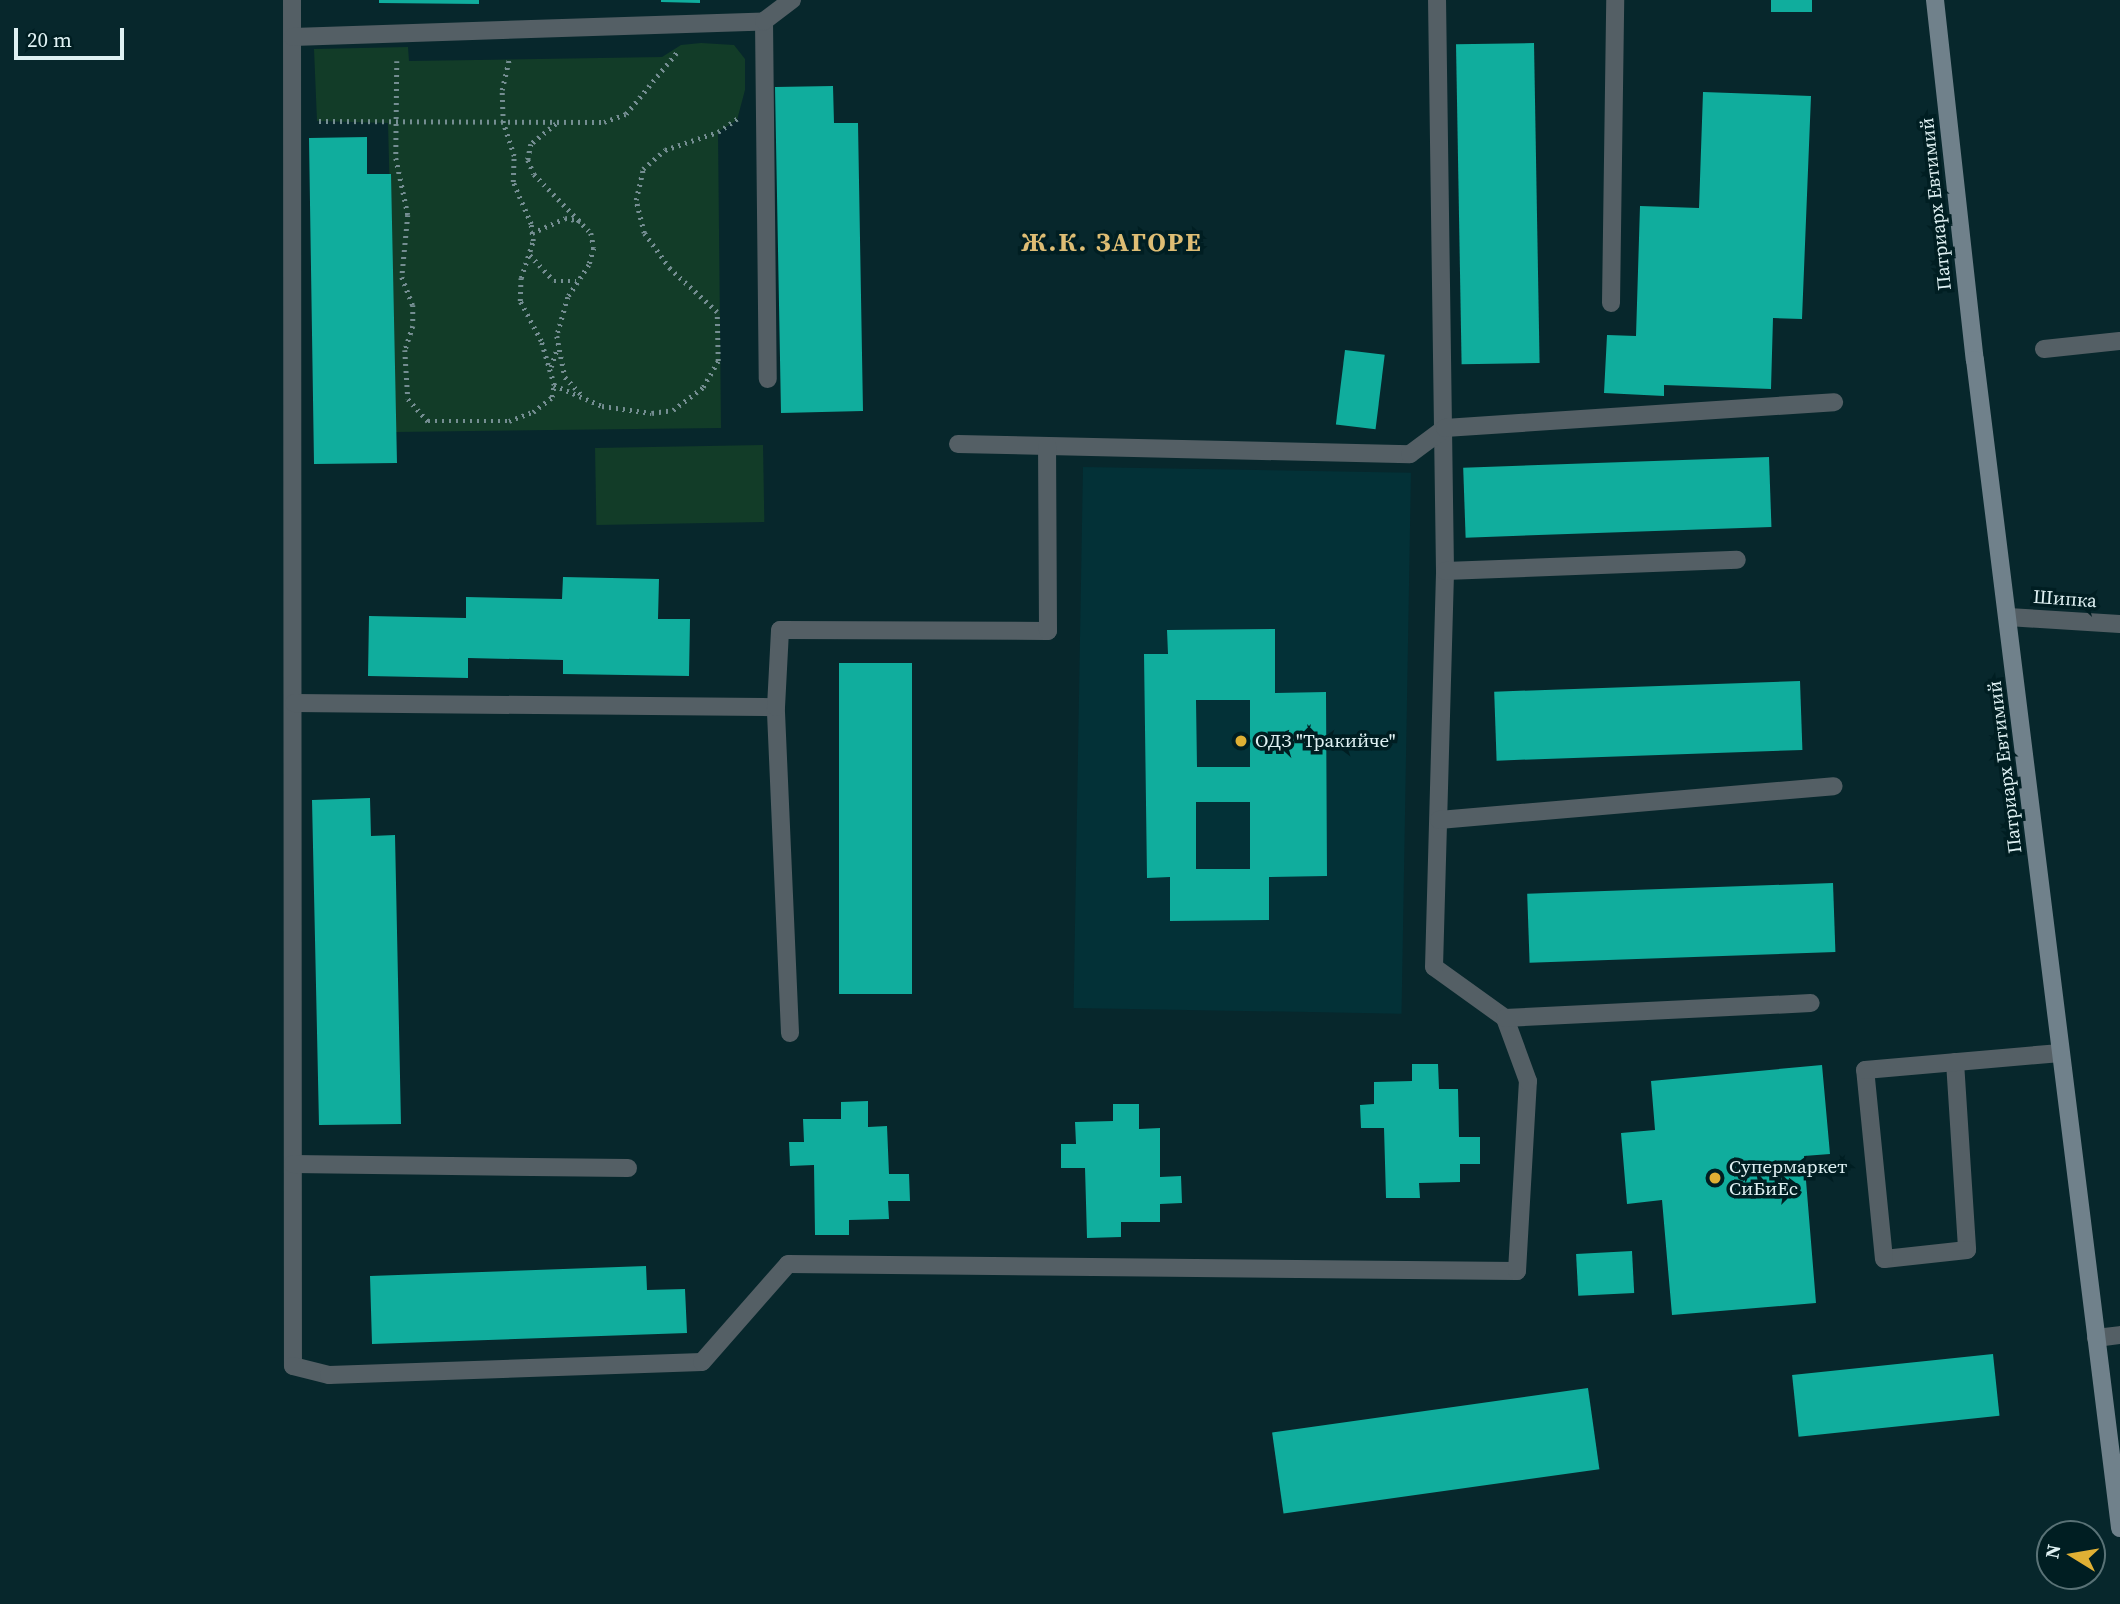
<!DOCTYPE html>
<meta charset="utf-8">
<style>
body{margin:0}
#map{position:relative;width:2120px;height:1604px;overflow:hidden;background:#07272c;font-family:"Source Serif 4",serif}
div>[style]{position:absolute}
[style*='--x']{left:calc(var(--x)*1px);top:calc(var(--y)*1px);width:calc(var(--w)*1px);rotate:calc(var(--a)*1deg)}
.built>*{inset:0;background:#033137;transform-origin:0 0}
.green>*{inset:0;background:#123c28;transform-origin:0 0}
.building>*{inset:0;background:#10ad9d;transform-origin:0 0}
.path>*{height:4.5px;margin-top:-2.25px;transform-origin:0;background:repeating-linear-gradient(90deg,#758e92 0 2px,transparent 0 7px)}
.lane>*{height:18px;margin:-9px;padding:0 9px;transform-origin:9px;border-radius:9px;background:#545f65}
.street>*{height:18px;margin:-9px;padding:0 9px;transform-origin:9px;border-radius:9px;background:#545f65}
.secondary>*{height:18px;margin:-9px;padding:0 9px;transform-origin:9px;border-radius:9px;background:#70818b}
.dots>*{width:19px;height:19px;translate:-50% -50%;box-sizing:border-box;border:4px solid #001e22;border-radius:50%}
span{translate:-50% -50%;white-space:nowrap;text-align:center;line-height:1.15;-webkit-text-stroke:7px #001e22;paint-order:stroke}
.street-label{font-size:19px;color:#dff1f3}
.poi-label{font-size:19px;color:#dff1f3}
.left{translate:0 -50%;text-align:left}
.district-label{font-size:26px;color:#debd74;font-weight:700;letter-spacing:2px}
.north{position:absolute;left:2036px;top:1520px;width:70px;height:70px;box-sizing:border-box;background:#001e22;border:2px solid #597276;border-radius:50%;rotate:281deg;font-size:19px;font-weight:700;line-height:28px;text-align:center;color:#dff1f3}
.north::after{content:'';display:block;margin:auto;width:24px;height:32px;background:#e0b034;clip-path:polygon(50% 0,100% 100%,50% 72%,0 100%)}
.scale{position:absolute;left:14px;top:28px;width:110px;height:32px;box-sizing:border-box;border:4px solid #dff1f3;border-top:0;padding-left:9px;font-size:21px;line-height:24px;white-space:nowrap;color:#dff1f3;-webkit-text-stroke:5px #001e22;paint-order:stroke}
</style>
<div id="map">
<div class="built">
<i style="left:1083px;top:467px;width:328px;height:541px;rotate:1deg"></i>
</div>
<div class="green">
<i style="clip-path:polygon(701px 43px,734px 45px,745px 59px,745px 90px,737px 120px,718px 132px,721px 428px,396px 432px,388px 123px,317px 121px,314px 49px,408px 47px,409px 61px,662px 57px,681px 45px)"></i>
<i style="left:763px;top:445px;width:77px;height:168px;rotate:89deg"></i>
</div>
<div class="building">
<i style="clip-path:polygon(379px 0,479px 0,479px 4px,379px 3px)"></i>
<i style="clip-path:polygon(661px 0,700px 0,700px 3px,661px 2px)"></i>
<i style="left:1771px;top:0;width:41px;height:12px"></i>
<i style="left:1534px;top:43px;width:320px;height:78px;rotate:89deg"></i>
<i style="clip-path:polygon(833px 86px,834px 123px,858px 123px,863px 411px,781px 413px,775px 87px)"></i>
<i style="clip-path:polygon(1703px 92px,1811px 96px,1802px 319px,1773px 318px,1771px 389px,1664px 385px,1664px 396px,1604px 393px,1607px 335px,1636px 336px,1640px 206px,1699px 208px)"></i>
<i style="clip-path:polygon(367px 137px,367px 174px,391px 174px,397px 463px,314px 464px,309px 138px)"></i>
<i style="left:1345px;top:350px;width:40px;height:75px;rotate:7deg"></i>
<i style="left:1769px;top:457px;width:70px;height:306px;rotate:88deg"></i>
<i style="clip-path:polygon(563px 577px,659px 579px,658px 619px,690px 619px,689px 676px,563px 674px,563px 660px,468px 658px,468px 678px,368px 676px,369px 616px,466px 618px,466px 597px,562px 599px)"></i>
<i style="clip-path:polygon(evenodd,1275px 629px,1275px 693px,1326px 692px,1327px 876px,1269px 877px,1269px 920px,1170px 921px,1170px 877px,1147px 878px,1144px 654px,1168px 654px,1167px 630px,1275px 629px,1196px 700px,1250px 700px,1250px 767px,1197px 767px,1196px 700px,1275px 629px,1196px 802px,1250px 802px,1250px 869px,1196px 869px,1196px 802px)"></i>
<i style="left:839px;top:663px;width:73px;height:331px"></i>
<i style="left:1800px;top:681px;width:69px;height:306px;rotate:88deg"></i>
<i style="clip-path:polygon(370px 798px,371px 836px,395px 835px,401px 1124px,319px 1125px,312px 800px)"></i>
<i style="left:1833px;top:883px;width:69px;height:306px;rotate:88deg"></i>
<i style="clip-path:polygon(1412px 1064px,1438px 1064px,1439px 1089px,1458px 1089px,1459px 1137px,1480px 1137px,1480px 1164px,1460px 1164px,1460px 1182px,1419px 1183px,1420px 1198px,1386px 1198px,1384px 1128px,1361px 1128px,1360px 1105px,1374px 1104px,1374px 1082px,1412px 1081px)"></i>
<i style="clip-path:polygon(1822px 1065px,1830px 1154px,1804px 1156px,1816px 1303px,1672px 1315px,1662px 1200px,1627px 1204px,1621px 1133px,1655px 1130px,1651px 1081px)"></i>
<i style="clip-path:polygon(868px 1101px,868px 1127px,887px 1126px,889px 1174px,909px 1174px,910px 1201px,888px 1201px,889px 1219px,849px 1220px,849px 1235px,815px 1235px,814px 1165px,790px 1166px,789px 1142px,804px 1142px,803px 1119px,841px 1119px,841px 1102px)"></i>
<i style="clip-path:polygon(1113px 1104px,1139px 1104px,1139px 1129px,1160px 1128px,1160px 1177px,1181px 1176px,1182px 1203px,1160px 1204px,1160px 1222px,1121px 1222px,1121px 1237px,1087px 1238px,1085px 1168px,1061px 1168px,1061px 1144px,1076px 1144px,1075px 1122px,1113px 1121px)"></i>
<i style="left:1632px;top:1251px;width:42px;height:56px;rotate:87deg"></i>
<i style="clip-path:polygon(646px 1266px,647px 1290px,685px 1289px,687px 1333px,372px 1344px,370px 1276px)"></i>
<i style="left:1993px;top:1354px;width:62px;height:202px;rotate:84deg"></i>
<i style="left:1588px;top:1388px;width:82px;height:319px;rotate:82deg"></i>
</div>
<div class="path">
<i style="--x:397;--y:61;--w:97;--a:90.6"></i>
<i style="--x:396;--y:158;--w:58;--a:78.1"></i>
<i style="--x:408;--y:215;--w:62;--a:95.5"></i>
<i style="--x:402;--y:277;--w:30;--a:69"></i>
<i style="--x:413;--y:305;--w:21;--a:90"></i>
<i style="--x:413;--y:326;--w:25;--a:108"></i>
<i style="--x:405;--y:350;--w:49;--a:86.5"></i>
<i style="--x:408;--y:399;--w:30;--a:48"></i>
<i style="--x:428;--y:421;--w:81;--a:0"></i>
<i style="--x:509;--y:421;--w:26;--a:-21"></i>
<i style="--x:533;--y:412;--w:24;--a:-38"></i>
<i style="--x:552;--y:397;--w:12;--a:-81"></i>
<i style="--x:554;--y:385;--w:46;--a:-106.5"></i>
<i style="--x:541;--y:341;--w:45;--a:-117.7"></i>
<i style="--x:520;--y:301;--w:23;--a:-88"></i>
<i style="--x:521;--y:278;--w:39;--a:-72"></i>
<i style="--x:533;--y:241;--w:17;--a:-97"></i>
<i style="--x:531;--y:224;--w:46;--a:-113.2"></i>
<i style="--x:513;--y:182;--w:26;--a:-88"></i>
<i style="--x:514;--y:156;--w:35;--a:-108"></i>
<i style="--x:503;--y:123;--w:33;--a:-92"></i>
<i style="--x:502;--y:90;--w:31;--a:-77"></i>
<i style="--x:319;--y:121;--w:285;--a:0.2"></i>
<i style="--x:604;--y:122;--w:23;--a:-20"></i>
<i style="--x:626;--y:114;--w:82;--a:-50.5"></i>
<i style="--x:556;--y:124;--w:32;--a:141"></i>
<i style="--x:531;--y:144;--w:16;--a:101"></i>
<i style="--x:528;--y:160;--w:15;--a:67"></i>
<i style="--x:534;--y:174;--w:82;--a:46"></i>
<i style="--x:591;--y:233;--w:15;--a:79"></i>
<i style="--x:594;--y:248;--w:18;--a:106"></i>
<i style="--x:589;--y:265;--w:38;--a:123"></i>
<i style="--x:568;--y:297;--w:41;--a:105.8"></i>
<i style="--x:557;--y:336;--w:42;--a:79"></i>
<i style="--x:565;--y:377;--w:26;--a:47"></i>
<i style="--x:532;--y:233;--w:36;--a:-24"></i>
<i style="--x:565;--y:218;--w:16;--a:11"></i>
<i style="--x:530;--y:255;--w:35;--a:47"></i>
<i style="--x:554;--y:281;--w:22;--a:0"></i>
<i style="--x:551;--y:367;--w:19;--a:-72"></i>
<i style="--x:554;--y:385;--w:52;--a:23.6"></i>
<i style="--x:602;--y:406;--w:50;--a:8"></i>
<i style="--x:652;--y:413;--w:21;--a:-8"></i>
<i style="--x:673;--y:410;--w:38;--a:-37"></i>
<i style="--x:703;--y:387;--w:30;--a:-60"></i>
<i style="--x:718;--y:361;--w:49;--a:-91.2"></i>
<i style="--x:717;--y:312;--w:64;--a:-137.5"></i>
<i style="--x:670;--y:269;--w:44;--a:-125.8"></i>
<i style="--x:644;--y:233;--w:34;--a:-104"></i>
<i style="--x:636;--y:200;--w:32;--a:-77"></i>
<i style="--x:643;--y:169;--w:29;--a:-41"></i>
<i style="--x:665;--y:150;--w:56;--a:-18.8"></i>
<i style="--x:718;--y:132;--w:24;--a:-35"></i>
</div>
<div class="lane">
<i style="--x:764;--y:21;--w:358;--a:89.4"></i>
<i style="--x:1955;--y:1062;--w:188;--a:86.3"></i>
<i style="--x:1967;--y:1250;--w:83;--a:173.8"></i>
<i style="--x:1884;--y:1259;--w:190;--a:-95.7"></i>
<i style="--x:1865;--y:1070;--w:196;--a:-5"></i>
</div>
<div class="street">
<i style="--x:292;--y:0;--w:1366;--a:89.96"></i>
<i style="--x:293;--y:1366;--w:37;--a:14"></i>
<i style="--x:329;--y:1375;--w:373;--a:-2"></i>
<i style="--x:702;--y:1362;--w:130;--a:-48.7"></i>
<i style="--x:788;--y:1264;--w:729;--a:0.55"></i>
<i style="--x:1517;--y:1271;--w:190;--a:-86.7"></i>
<i style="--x:1528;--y:1081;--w:67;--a:-110.1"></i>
<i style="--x:1505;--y:1018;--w:87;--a:-144.3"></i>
<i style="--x:1434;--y:967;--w:396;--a:-88.4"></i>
<i style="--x:1445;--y:571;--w:571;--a:-90.8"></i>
<i style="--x:293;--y:37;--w:471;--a:-1.9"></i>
<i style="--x:764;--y:21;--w:35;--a:-37"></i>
<i style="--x:1611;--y:303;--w:303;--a:-89.2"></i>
<i style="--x:2044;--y:349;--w:76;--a:-6"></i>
<i style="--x:958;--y:444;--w:452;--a:1.3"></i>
<i style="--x:1410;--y:454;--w:44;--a:-36.6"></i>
<i style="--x:1445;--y:428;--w:390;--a:-3.8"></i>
<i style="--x:1445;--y:571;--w:292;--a:-2.2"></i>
<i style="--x:2008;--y:617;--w:112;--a:3.6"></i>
<i style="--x:294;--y:703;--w:482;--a:0.5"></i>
<i style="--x:1439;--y:820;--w:396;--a:-4.9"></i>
<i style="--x:1505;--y:1018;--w:306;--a:-2.8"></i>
<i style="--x:790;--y:1033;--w:326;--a:-92.5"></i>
<i style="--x:776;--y:707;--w:77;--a:-87"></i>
<i style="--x:780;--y:630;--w:268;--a:0.2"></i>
<i style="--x:1048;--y:631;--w:185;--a:-90.3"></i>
<i style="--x:293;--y:1164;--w:335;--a:0.7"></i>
<i style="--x:2096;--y:1338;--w:24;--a:-7"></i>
</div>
<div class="secondary">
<i style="--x:1935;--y:0;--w:362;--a:83.7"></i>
<i style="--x:1975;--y:360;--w:1177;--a:82.92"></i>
</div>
<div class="dots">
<i style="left:1241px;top:741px;background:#e0b034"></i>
<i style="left:1715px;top:1178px;background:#e0b034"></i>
</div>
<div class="street-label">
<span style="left:1936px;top:204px;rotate:-96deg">Патриарх Евтимий</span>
<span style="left:2065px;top:599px;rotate:4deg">Шипка</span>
<span style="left:2005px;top:767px;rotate:-97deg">Патриарх Евтимий</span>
</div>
<div class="poi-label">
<span class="left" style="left:1255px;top:741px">ОДЗ "Тракийче"</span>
<span class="left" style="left:1729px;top:1178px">Супермаркет<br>СиБиЕс</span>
</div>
<div class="district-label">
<span style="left:1112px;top:243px">Ж.К. ЗАГОРE</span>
</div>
<div class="north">N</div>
<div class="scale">20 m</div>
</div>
